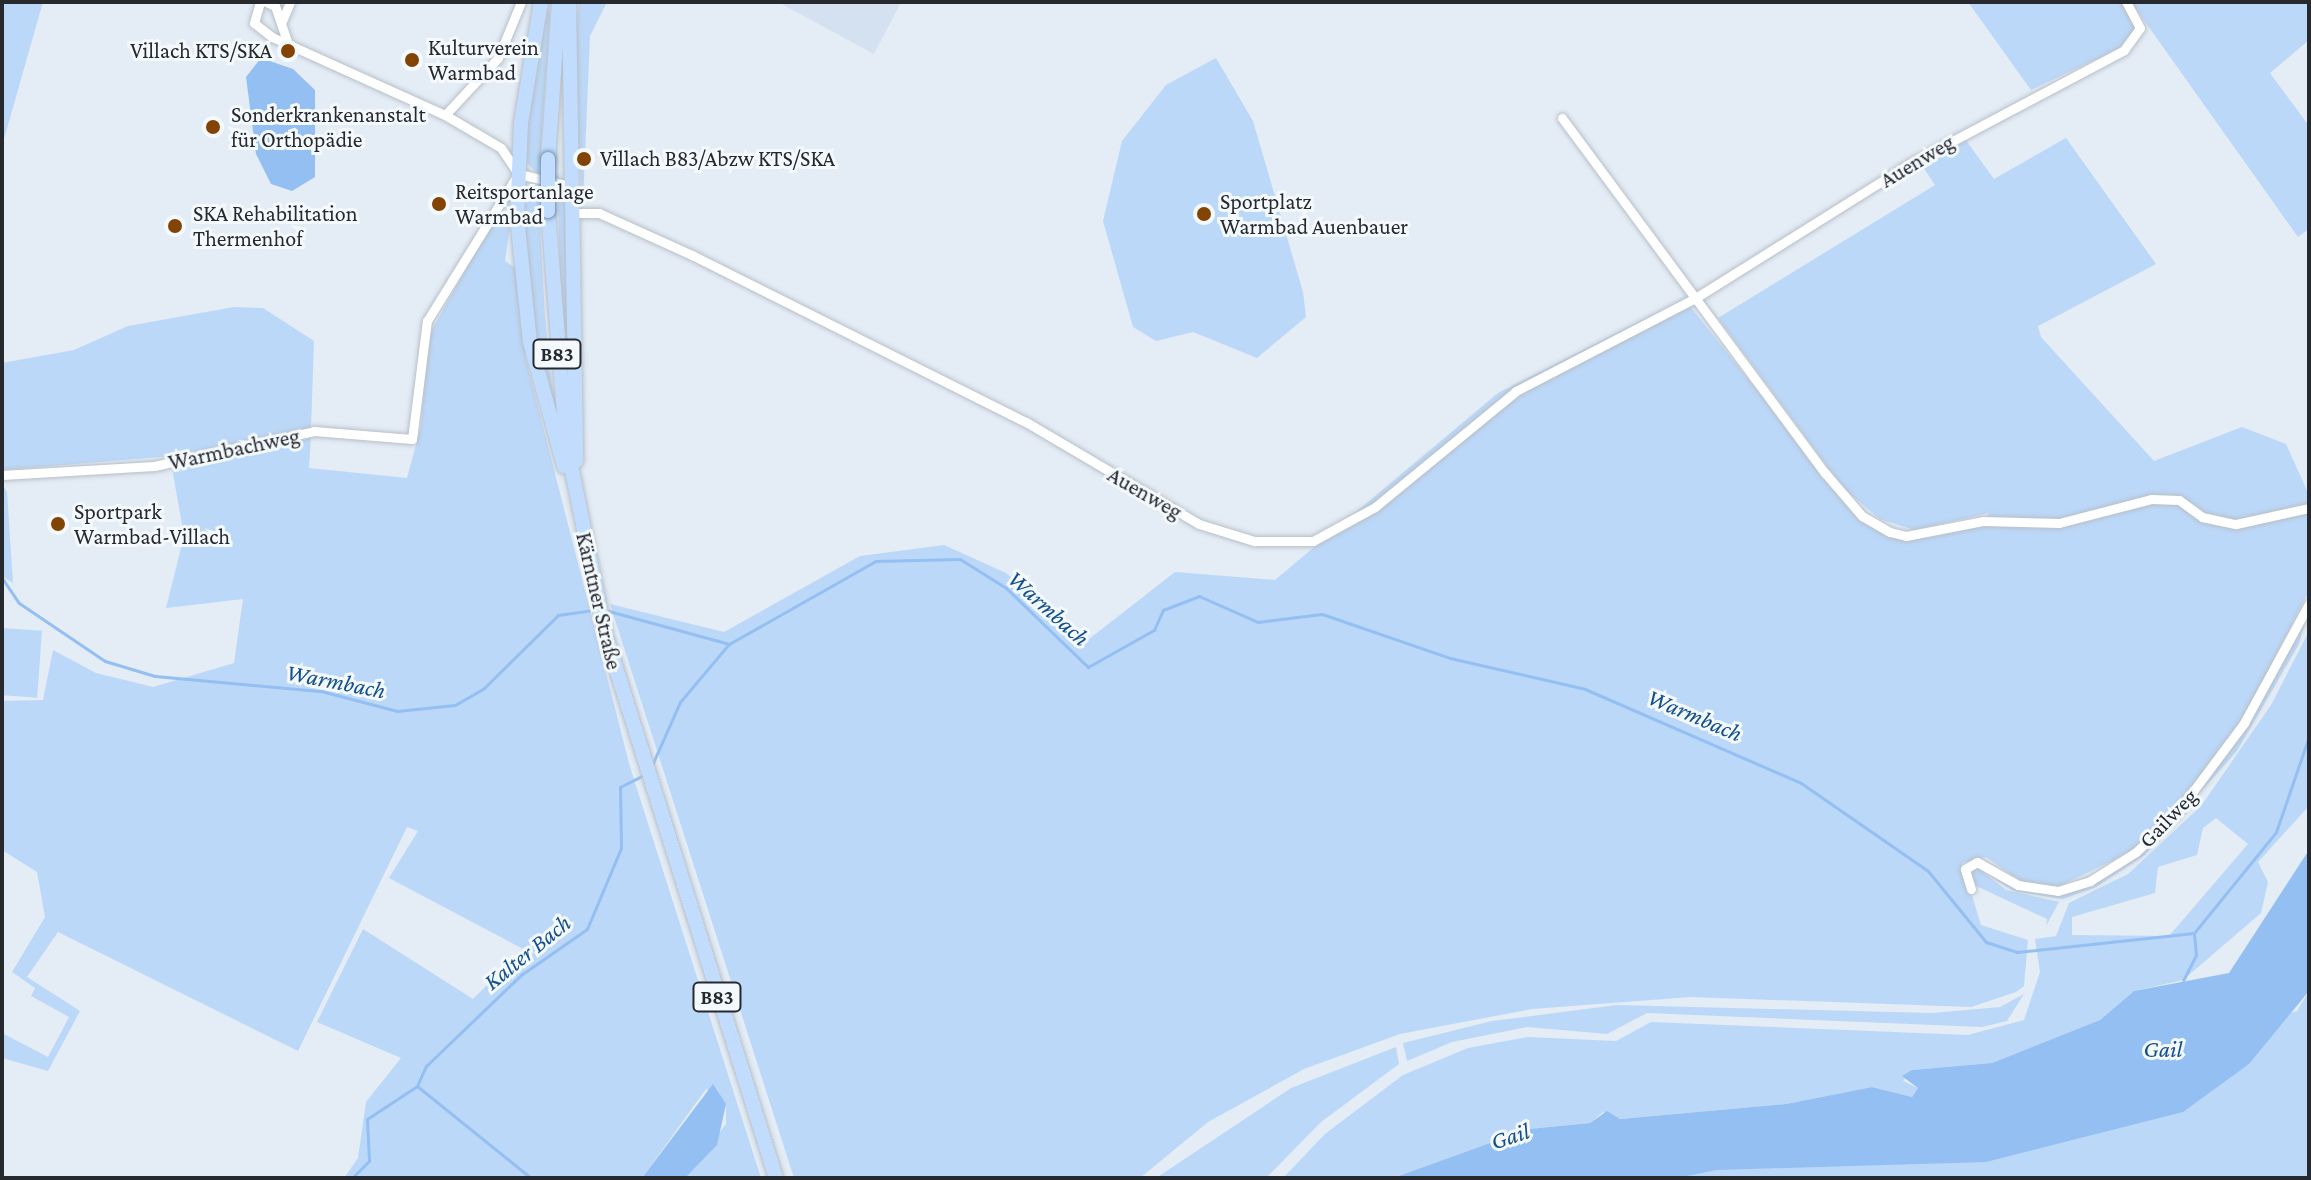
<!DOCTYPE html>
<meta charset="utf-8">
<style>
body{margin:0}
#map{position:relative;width:2311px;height:1180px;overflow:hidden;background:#e4ecf5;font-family:"Crimson Pro",serif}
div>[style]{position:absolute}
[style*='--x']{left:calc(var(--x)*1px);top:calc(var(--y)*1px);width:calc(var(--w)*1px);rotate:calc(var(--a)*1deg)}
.built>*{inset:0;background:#d3e1f0}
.green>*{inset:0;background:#bcd8f8;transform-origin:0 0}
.water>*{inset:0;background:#94bff2}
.stream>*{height:3px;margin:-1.5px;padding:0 1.5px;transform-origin:1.5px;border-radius:1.5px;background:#94bff2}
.roads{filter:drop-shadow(0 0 2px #b7bfc8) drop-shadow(0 0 2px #b7bfc8)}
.minor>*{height:9px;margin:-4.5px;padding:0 4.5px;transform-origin:4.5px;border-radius:4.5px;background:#fff}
.primary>*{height:14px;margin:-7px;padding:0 7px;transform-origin:7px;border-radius:7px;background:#c1dcfc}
.bridges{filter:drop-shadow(0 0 2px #6f8eb2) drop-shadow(0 0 2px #6f8eb2)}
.primary-bridge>*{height:14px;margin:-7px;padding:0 7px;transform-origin:7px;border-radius:7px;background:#c1dcfc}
.dots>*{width:22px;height:22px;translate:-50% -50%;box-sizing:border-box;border:4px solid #f4f9fe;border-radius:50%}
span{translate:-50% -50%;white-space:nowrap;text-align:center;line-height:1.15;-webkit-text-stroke:6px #f4f9fe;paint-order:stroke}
.shield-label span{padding:2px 6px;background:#f4f9fe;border:2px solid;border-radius:6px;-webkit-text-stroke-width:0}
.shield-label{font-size:20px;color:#26292d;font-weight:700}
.poi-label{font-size:22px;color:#26292d}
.left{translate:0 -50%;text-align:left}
.right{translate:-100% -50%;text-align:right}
.street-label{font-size:22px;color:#26292d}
.water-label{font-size:24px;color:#14508c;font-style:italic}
.frame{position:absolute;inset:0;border:4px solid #26292d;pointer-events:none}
</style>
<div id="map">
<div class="built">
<i style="clip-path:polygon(778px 2px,901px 2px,874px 54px)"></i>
</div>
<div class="green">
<i style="clip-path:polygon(2px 2px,43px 2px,2px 146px)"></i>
<i style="clip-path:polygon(579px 2px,607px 2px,590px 36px,583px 201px,571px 60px)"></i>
<i style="clip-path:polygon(1968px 2px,2121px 2px,2136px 27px,2128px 44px,2031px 90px)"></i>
<i style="clip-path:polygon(2131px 2px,2309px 2px,2309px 40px,2270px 73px,2309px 126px,2309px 229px,2298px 237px)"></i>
<i style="clip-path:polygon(547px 7px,550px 13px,539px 175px,522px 158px)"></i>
<i style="clip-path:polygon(1216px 58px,1253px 121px,1303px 292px,1306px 317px,1257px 358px,1193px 332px,1156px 341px,1133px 327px,1103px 221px,1122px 141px,1166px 85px)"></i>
<i style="clip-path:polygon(2066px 138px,2156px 264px,2038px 326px,2041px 337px,2154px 461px,2242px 427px,2286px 444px,2309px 495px,2309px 591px,2247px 712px,2176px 808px,2132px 851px,2058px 887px,2022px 882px,1986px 857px,1962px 863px,1981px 925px,2028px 940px,2024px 986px,2016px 992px,1971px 1007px,1691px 997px,1532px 1009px,1400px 1034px,1304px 1069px,1208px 1122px,1140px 1178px,794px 1178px,610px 604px,724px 632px,860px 556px,944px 545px,1006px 573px,1089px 639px,1175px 572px,1275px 580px,1498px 393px,1684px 299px,1862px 521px,1905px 540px,1984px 525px,1989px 513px,1914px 530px,1880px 519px,1843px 488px,1718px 318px,1935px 185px,1921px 164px,1965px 139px,1994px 179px)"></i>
<i style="clip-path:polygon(538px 193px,545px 316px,554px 407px,534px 343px,523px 207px)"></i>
<i style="clip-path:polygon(558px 195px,565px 198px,568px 383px,561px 314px)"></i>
<i style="clip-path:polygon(496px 215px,511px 220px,505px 261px,517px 269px,526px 360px,630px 767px,761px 1178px,685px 1178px,726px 1124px,726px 1104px,706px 1089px,642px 1178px,344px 1178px,358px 1158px,366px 1102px,401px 1058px,317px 1022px,363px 929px,473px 999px,523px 949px,389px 878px,418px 831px,407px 827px,298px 1051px,58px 932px,27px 977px,80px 1011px,48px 1071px,2px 1058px,2px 1033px,48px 1057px,69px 1017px,31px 996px,35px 988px,12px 972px,45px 917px,37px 872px,2px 850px,2px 701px,43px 700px,53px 650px,96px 673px,153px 687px,234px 663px,243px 599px,166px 608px,184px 536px,172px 468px,311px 435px,309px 468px,407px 478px,421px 426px,428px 337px)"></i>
<i style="clip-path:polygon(234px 307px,263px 308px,314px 341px,311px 428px,172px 456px,2px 470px,2px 363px,74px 350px,128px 326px)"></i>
<i style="clip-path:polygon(2px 484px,7px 492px,13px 583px,2px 576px)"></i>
<i style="clip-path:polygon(2309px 608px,2299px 644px,2237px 751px,2145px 855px,2096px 887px,2063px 899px,2014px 891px,1979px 869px,2006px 890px,2059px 902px,2046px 926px,2047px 919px,1974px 885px,1969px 871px,1975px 866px,2031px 893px,2073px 891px,2136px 856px,2176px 818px,2245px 729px)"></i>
<i style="left:2px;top:628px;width:40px;height:67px;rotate:4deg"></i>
<i style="clip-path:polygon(evenodd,2309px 631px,2309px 806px,2258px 862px,2268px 882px,2261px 913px,2183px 980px,2134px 991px,2100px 1020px,1992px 1063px,1912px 1070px,1903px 1081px,1918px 1088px,1912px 1097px,1872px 1087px,1786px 1104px,1620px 1119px,1603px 1112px,1590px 1123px,1529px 1129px,1393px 1178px,1283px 1178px,1325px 1134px,1403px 1075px,1468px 1048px,1528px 1037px,1616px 1041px,1651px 1022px,1968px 1035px,2024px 1020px,2040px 972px,2035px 939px,2056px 936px,2069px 903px,2128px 874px,2201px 806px,2271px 705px,2309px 631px,2216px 818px,2248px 844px,2169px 936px,2072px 935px,2072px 917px,2155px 893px,2158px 867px,2197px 855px,2203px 828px,2216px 818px)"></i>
<i style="clip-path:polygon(2309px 991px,2309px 1178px,1678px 1178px,2297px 1011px)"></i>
<i style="clip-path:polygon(2024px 994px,2007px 1021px,1982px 1027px,1647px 1013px,1607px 1034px,1527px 1027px,1452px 1042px,1407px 1061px,1403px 1043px,1492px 1021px,1617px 1005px,1933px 1013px,2000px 1007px)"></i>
<i style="clip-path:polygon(1396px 1047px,1399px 1064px,1321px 1122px,1266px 1178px,1156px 1178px,1291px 1088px)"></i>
</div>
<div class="water">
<i style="clip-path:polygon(261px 58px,293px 69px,315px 90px,315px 177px,292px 191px,271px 184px,256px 154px,246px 77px)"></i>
<i style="clip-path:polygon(2309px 850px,2309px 991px,2249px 1064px,2183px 1112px,1986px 1162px,1716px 1170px,1678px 1178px,1393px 1178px,1529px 1129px,1590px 1123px,1607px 1111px,1620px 1119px,1786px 1104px,1872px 1087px,1912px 1097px,1918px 1088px,1902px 1076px,1912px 1070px,1992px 1063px,2100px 1020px,2134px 991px,2229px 973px)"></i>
<i style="clip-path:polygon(713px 1084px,726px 1104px,717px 1145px,685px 1178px,642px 1178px)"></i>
</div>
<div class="stream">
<i style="--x:2;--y:578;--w:30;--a:56"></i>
<i style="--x:19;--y:603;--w:104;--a:34"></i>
<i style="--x:105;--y:661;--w:52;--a:16.7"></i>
<i style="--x:155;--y:676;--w:167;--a:5.2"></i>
<i style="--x:321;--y:691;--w:79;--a:14.7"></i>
<i style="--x:397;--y:711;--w:58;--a:-5.9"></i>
<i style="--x:455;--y:705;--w:34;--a:-30"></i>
<i style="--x:484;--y:688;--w:104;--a:-44.6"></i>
<i style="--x:558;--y:615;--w:35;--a:-8"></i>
<i style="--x:605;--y:610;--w:129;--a:15.3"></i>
<i style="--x:729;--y:644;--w:169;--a:-29.5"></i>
<i style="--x:876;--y:561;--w:84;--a:-1.4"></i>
<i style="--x:960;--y:559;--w:54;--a:32.2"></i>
<i style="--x:1006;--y:588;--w:114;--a:43.9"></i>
<i style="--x:1088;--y:667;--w:76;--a:-29.3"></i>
<i style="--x:1154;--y:630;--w:22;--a:-66"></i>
<i style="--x:1163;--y:610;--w:39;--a:-21"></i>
<i style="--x:1199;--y:596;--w:64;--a:23.8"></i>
<i style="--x:1258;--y:622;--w:64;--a:-7.1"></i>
<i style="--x:1322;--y:614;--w:135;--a:19"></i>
<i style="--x:1450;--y:658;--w:139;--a:12.9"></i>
<i style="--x:1585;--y:689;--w:236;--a:23.5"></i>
<i style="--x:1801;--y:783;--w:155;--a:34.7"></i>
<i style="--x:1928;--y:871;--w:92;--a:50.8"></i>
<i style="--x:1986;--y:942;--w:33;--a:18"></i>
<i style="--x:2017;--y:952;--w:178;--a:-6.1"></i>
<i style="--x:2194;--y:933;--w:22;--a:85"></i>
<i style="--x:2196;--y:955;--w:28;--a:117"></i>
<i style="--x:652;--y:765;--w:69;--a:-66"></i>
<i style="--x:680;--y:702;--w:75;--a:-49.9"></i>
<i style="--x:2194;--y:933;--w:130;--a:-50.9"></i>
<i style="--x:2276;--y:832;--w:102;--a:-71"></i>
<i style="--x:417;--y:1086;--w:146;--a:38.9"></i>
<i style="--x:352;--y:1178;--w:24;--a:-45"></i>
<i style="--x:369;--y:1161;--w:42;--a:-92.7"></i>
<i style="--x:367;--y:1119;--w:60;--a:-33.4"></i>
<i style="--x:417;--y:1086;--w:22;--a:-66"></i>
<i style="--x:426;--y:1066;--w:132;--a:-43.8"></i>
<i style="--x:521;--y:975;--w:80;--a:-34.9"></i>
<i style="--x:587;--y:929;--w:88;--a:-67.2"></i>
<i style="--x:621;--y:848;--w:61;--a:-90.9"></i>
<i style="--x:620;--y:787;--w:29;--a:-27"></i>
</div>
<div class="roads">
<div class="minor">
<i style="--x:260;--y:2;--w:22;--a:106"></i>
<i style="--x:254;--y:23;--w:23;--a:38"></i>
<i style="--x:272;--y:37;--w:190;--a:24.3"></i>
<i style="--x:445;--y:115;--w:65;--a:30.5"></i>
<i style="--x:501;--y:148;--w:30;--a:56"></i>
<i style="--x:266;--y:2;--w:10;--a:24"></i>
<i style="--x:275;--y:6;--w:40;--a:71.1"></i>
<i style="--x:282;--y:21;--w:21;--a:-67"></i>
<i style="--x:445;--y:115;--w:78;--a:-47.1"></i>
<i style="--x:498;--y:58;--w:61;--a:-67.7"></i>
<i style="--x:1562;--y:118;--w:442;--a:53.5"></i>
<i style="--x:1825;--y:473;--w:57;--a:49.3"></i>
<i style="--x:1862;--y:516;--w:32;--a:30"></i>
<i style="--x:1890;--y:532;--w:16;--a:14"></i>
<i style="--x:1906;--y:536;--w:78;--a:-11"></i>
<i style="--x:1983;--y:521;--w:76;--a:1.5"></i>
<i style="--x:2059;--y:523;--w:95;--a:-14.6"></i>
<i style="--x:2151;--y:499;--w:28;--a:2"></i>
<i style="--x:2179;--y:500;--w:29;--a:36"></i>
<i style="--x:2202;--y:517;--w:35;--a:12"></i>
<i style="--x:2236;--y:524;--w:75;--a:-12.4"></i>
<i style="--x:519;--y:174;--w:57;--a:13.3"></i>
<i style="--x:575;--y:213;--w:24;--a:0"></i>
<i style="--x:599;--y:213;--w:104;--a:24.4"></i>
<i style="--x:694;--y:256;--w:371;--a:26.6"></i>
<i style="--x:1026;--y:422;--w:201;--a:30.5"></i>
<i style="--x:1199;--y:524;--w:58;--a:17.2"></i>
<i style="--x:1254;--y:541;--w:59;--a:0"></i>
<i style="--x:1313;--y:541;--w:71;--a:-28.7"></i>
<i style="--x:1375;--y:507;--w:183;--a:-39.4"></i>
<i style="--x:1516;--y:391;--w:204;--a:-27.4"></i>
<i style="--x:1697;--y:297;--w:252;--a:-32.1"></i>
<i style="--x:1911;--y:163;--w:241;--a:-27.9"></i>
<i style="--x:2124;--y:50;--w:27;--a:-54"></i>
<i style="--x:2140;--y:28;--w:30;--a:-118"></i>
<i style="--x:2;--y:475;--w:152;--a:-3.4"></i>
<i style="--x:154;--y:466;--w:164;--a:-12.3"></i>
<i style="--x:314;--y:431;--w:98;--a:4.7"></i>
<i style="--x:412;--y:439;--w:119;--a:-82.8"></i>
<i style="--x:427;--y:321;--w:171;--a:-58.2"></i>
<i style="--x:1971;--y:889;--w:21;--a:-107"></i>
<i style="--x:1965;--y:869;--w:14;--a:-30"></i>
<i style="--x:1977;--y:862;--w:47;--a:29.3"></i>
<i style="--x:2018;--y:885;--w:40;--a:8.5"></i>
<i style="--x:2058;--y:891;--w:34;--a:-17"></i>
<i style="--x:2090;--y:881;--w:54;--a:-32.2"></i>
<i style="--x:2136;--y:852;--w:55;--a:-43.5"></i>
<i style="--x:2176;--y:814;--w:114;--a:-53.2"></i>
<i style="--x:2244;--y:723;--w:136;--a:-61.4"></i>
</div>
<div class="primary">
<i style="--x:541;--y:2;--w:123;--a:99.4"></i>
<i style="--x:521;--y:123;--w:94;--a:92.4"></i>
<i style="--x:517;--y:217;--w:126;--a:84.1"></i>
<i style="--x:530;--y:342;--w:129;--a:74.7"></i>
<i style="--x:569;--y:2;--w:459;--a:89.1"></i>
<i style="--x:548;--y:159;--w:157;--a:-86"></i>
<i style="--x:548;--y:211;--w:231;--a:85.5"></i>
<i style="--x:566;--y:441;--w:196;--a:78.5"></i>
<i style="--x:605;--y:633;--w:571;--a:72.58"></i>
</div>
</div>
<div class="bridges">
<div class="primary-bridge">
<i style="--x:548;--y:159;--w:52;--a:90"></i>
</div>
</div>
<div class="dots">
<i style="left:288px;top:51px;background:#824303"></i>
<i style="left:412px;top:60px;background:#824303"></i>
<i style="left:213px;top:127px;background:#824303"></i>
<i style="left:584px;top:159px;background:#824303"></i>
<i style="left:439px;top:204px;background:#824303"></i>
<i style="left:1204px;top:214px;background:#824303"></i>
<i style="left:175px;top:226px;background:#824303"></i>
<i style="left:58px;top:524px;background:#824303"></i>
</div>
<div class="shield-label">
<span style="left:557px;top:354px">B83</span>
<span style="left:717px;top:997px">B83</span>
</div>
<div class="poi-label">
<span class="left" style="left:428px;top:60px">Kulturverein<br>Warmbad</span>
<span class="right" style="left:272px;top:51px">Villach KTS/SKA</span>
<span class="left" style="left:231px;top:127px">Sonderkrankenanstalt<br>für Orthopädie</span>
<span class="left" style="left:600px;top:159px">Villach B83/Abzw KTS/SKA</span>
<span class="left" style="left:455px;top:204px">Reitsportanlage<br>Warmbad</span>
<span class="left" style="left:1220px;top:214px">Sportplatz<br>Warmbad Auenbauer</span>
<span class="left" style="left:193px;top:226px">SKA Rehabilitation<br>Thermenhof</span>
<span class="left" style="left:74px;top:524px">Sportpark<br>Warmbad-Villach</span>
</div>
<div class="street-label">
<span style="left:1917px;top:161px;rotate:-31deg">Auenweg</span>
<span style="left:234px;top:449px;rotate:-12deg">Warmbachweg</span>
<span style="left:1145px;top:493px;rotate:30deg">Auenweg</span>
<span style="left:599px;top:601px;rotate:77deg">Kärntner Straße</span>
<span style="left:2168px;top:818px;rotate:-46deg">Gailweg</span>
</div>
<div class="water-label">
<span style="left:1049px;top:608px;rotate:42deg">Warmbach</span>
<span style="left:336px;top:681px;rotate:11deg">Warmbach</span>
<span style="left:1695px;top:715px;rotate:23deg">Warmbach</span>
<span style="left:527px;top:952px;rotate:-39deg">Kalter Bach</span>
<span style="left:2163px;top:1049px">Gail</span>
<span style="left:1510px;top:1136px;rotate:-18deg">Gail</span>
</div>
<div class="frame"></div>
</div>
